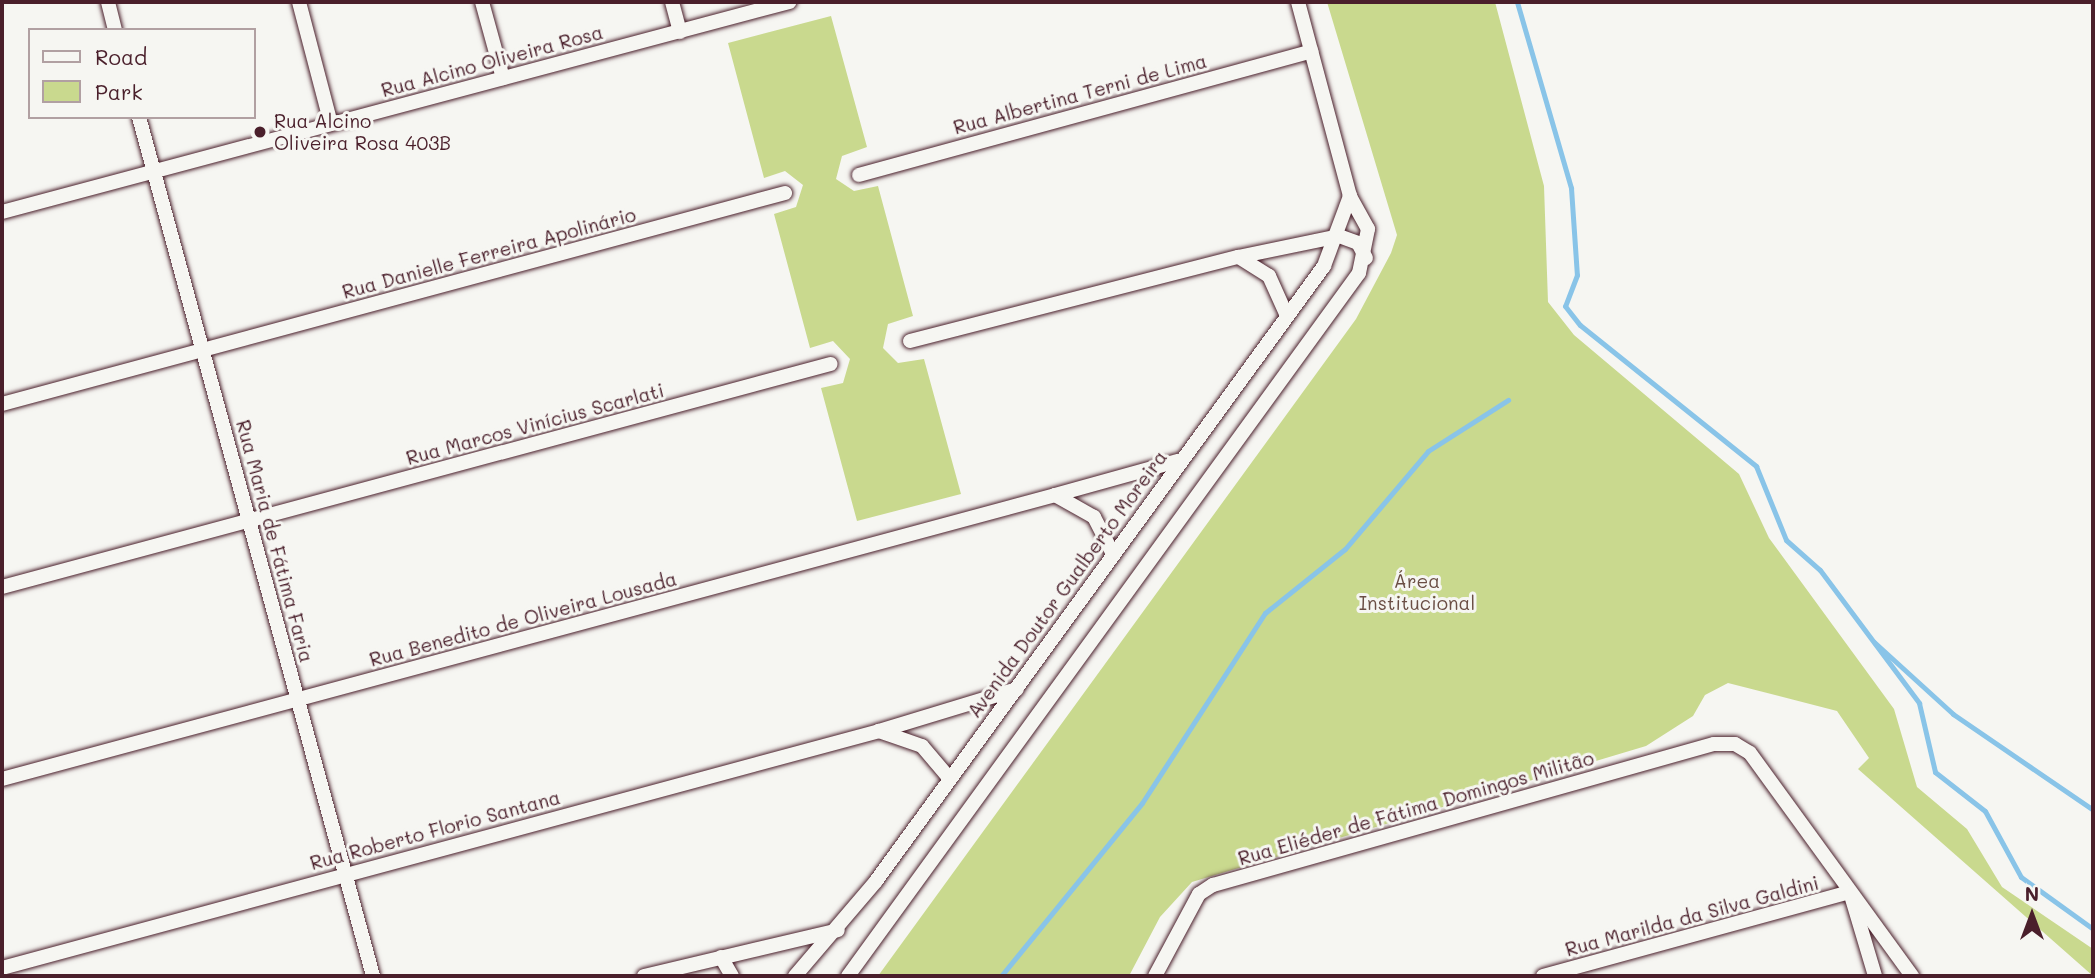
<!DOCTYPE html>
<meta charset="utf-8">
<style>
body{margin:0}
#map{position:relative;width:2095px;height:978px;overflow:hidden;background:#f6f6f2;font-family:Mali,sans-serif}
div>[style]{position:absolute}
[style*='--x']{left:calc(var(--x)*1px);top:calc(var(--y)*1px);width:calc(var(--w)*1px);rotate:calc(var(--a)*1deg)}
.green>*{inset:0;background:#c9d98e}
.stream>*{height:5px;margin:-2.5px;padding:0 2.5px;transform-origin:2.5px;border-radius:2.5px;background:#89c4e8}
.roads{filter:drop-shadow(0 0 2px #4a1f2b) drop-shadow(0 0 2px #4a1f2b)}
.minor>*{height:14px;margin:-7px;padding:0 7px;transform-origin:7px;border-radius:7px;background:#f6f6f2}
.dots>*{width:19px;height:19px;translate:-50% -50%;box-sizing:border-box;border:4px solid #f6f6f2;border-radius:50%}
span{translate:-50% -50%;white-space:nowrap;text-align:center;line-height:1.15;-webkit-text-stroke:6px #f6f6f2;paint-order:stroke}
.street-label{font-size:19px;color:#4a1f2b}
.poi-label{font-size:19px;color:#4a1f2b}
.left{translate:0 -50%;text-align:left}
.park-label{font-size:19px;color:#6a4e44}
.frame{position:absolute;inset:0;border:4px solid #4a1f2b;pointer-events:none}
.legend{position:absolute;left:28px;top:28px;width:228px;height:91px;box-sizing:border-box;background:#f6f6f2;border:2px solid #b1a0a2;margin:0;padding:9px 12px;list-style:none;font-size:21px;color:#4a1f2b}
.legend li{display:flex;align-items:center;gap:14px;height:35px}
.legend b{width:35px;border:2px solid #b1a0a2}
.north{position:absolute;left:1997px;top:880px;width:70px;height:70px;-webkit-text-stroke:5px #f6f6f2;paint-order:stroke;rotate:0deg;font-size:19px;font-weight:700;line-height:28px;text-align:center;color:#4a1f2b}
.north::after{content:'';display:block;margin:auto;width:24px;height:32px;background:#4a1f2b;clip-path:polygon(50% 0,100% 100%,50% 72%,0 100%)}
</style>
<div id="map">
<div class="green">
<i style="clip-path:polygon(1327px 2px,1495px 2px,1544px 186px,1548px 302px,1574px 335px,1739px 474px,1769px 538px,1894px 709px,1917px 787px,1967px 829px,2002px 887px,2093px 949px,2093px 976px,1858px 769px,1869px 758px,1837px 711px,1728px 683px,1705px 695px,1693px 716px,1646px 746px,1192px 882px,1160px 917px,1129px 976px,878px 976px,1356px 319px,1391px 253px,1397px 235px)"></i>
<i style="clip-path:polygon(831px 16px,867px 147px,842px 156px,836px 179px,854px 191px,878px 186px,913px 316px,888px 324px,883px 348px,898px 363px,924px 359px,961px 494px,857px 521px,821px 388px,843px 383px,850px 359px,833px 341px,810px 348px,774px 214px,796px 207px,803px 185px,785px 171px,764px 178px,728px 43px)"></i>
</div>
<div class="stream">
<i style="--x:1517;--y:2;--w:194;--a:73.8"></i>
<i style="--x:1571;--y:188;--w:87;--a:86.1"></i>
<i style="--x:1577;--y:275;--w:33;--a:111"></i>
<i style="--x:1565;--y:306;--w:24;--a:52"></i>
<i style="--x:1580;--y:325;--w:226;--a:38.7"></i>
<i style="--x:1756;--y:466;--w:80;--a:67.9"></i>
<i style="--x:1786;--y:540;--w:45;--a:41.4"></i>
<i style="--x:1820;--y:570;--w:166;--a:53.3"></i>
<i style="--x:1919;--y:703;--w:71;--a:76.9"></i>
<i style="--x:1935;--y:772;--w:63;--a:38"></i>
<i style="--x:1985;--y:811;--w:75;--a:61.4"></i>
<i style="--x:2021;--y:877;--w:89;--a:35.8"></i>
<i style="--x:1874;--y:642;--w:107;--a:42.3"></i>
<i style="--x:1953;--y:714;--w:170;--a:34.4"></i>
<i style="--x:1001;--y:976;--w:223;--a:-50.8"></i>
<i style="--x:1142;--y:803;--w:226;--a:-57.1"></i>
<i style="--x:1265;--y:613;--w:102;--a:-38.7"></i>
<i style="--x:1345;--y:549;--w:128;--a:-49.7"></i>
<i style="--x:1428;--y:451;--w:95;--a:-32.5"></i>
</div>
<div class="roads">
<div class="minor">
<i style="--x:108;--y:2;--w:29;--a:76"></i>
<i style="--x:299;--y:2;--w:126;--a:75.3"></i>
<i style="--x:482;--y:2;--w:79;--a:74.6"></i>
<i style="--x:672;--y:2;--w:31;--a:75"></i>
<i style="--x:139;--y:117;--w:890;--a:74.76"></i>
<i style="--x:859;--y:175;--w:469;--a:-15.3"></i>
<i style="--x:2;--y:212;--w:815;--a:-14.94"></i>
<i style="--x:1287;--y:316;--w:44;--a:-114.2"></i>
<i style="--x:1269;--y:276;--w:36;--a:-148"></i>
<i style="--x:1238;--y:257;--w:103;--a:-11.7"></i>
<i style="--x:1339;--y:236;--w:20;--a:20"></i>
<i style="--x:1358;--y:243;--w:17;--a:62"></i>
<i style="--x:910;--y:341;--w:339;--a:-14.4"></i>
<i style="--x:2;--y:404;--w:811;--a:-15.08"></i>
<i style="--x:1113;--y:554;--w:42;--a:-117.2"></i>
<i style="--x:1094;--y:517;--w:45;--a:-150.6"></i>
<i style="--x:1055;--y:495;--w:128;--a:-15.5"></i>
<i style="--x:2;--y:587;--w:858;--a:-15.07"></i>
<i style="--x:2;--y:779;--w:1091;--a:-15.09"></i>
<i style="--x:950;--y:779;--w:43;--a:-130.3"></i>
<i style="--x:922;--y:746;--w:46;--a:-160.8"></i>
<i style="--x:879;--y:731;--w:144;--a:-16.9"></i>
<i style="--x:721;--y:957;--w:22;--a:60"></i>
<i style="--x:2;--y:968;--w:908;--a:-15.12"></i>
<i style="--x:644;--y:976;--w:199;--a:-13.3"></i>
<i style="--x:795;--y:976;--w:125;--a:-49.5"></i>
<i style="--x:876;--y:881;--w:761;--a:-53.93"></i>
<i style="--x:1324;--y:266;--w:75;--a:-69.6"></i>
<i style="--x:848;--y:976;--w:869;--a:-53.99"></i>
<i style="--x:1359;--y:273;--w:45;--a:-78.4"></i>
<i style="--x:1368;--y:229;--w:38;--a:-119"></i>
<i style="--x:1350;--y:196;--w:201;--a:-105"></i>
<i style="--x:1155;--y:976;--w:93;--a:-61.8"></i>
<i style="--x:1199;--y:894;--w:17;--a:-33"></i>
<i style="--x:1213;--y:885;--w:520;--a:-15.72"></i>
<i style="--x:1714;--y:744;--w:21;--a:0"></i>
<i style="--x:1735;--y:744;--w:17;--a:31"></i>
<i style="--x:1750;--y:753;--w:276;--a:54"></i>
<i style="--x:1543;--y:976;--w:318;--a:-15.3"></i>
<i style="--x:1850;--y:892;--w:88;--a:73.4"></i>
</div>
</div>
<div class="dots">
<i style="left:260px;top:132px;background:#4a1f2b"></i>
</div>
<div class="street-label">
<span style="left:492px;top:61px;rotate:-15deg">Rua Alcino Oliveira Rosa</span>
<span style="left:1080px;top:94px;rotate:-15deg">Rua Albertina Terni de Lima</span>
<span style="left:489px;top:253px;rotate:-15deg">Rua Danielle Ferreira Apolinário</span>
<span style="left:535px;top:424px;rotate:-15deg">Rua Marcos Vinícius Scarlati</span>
<span style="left:275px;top:541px;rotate:75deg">Rua Maria de Fátima Faria</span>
<span style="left:1067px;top:584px;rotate:-54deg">Avenida Doutor Gualberto Moreira</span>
<span style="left:523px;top:619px;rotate:-15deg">Rua Benedito de Oliveira Lousada</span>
<span style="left:1416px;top:808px;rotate:-16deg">Rua Eliéder de Fátima Domingos Militão</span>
<span style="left:435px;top:830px;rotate:-15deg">Rua Roberto Florio Santana</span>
<span style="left:1692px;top:916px;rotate:-15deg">Rua Marilda da Silva Galdini</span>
</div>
<div class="poi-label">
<span class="left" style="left:274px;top:132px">Rua Alcino<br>Oliveira Rosa 403B</span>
</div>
<div class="park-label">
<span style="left:1417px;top:592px">Área<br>Institucional</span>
</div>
<div class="frame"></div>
<ul class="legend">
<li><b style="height:9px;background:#f6f6f2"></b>Road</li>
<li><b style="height:19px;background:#c9d98e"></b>Park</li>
</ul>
<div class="north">N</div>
</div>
